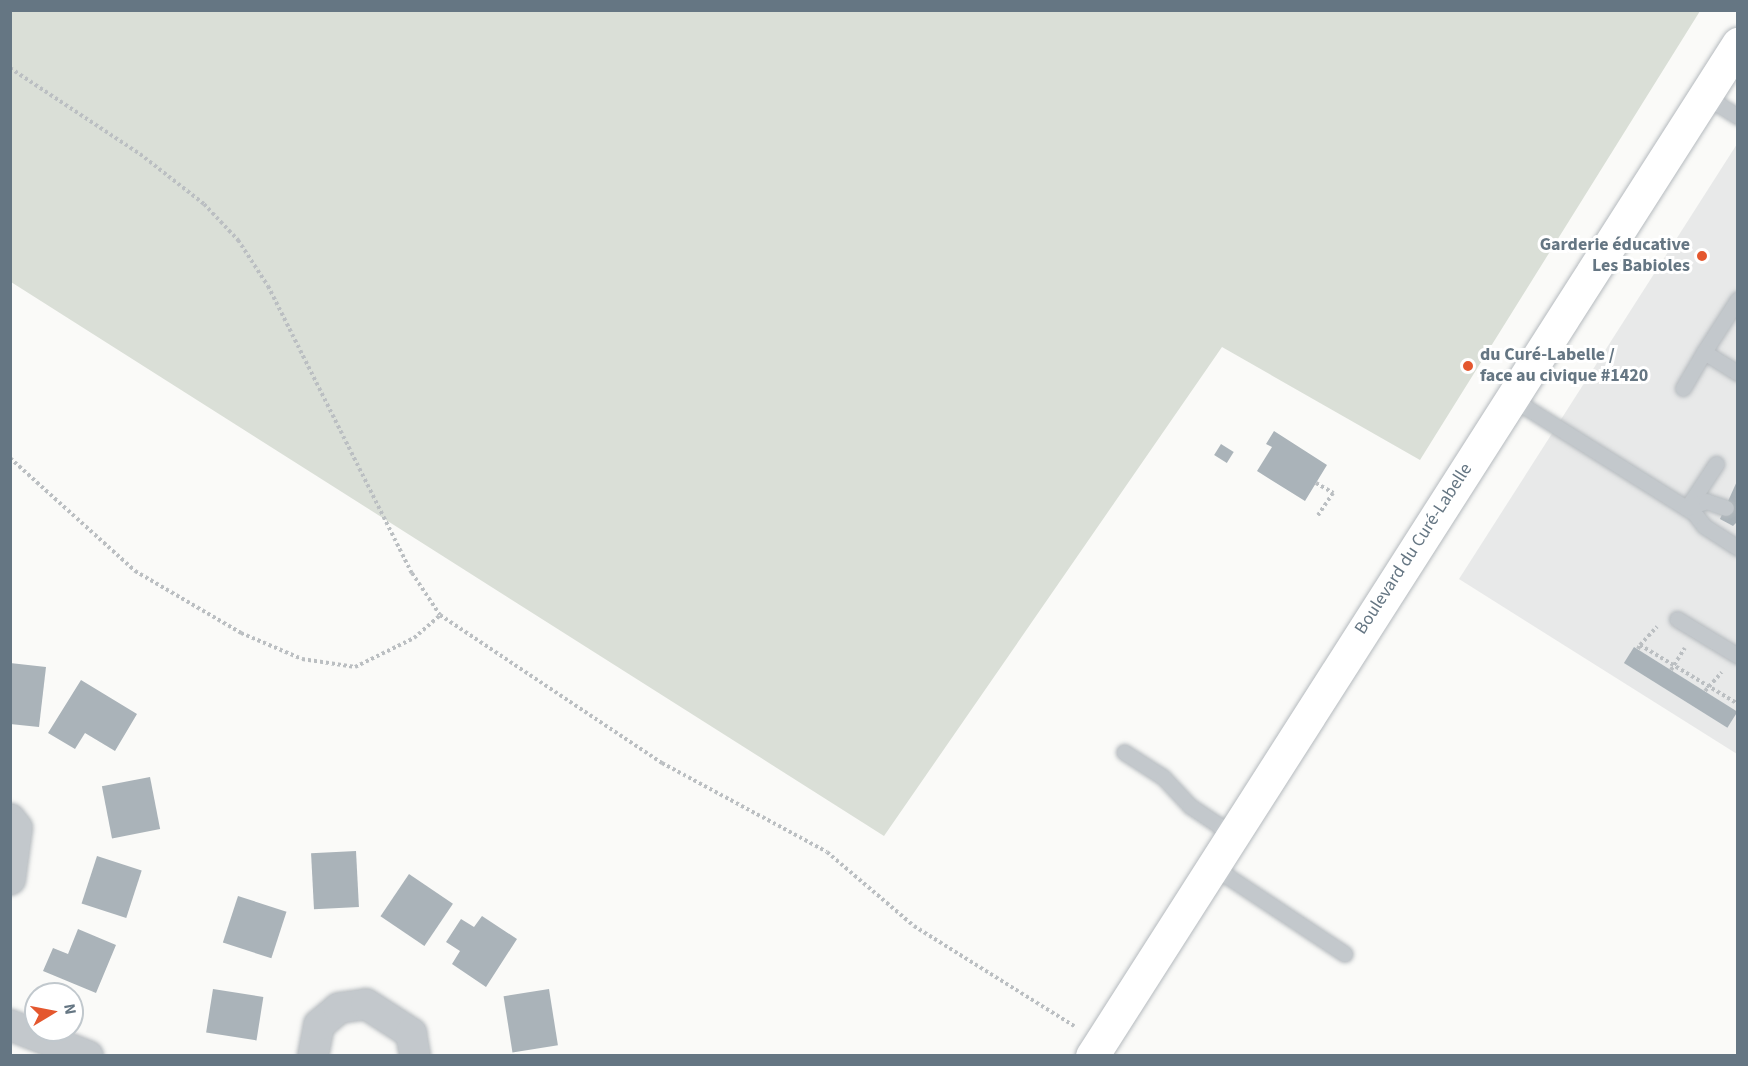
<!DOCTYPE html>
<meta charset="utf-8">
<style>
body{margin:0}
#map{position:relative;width:1748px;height:1066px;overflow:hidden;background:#fafaf8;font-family:"Source Sans 3",sans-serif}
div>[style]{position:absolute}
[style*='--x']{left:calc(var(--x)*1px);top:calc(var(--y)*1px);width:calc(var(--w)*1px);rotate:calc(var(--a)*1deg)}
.built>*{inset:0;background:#e8e9e9}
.green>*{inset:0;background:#dadfd7}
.building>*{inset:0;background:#aab3b9;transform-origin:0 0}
.path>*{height:4px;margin-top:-2px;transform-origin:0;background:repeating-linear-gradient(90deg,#bbbfc2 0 3px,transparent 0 6px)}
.roads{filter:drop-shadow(0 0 2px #b5babe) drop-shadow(0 0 2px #b5babe)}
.lane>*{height:15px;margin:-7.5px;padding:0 7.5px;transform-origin:7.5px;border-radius:7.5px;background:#c3c8cc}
.street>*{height:30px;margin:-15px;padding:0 15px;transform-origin:15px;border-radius:15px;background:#c3c8cc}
.primary>*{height:33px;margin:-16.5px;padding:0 16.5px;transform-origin:16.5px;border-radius:16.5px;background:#fff}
.dots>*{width:16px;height:16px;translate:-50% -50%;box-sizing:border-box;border:3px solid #fff;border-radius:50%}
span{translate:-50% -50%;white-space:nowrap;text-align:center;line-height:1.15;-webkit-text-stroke:6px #fff;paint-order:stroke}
.poi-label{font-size:18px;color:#657683;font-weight:700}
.right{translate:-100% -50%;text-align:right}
.left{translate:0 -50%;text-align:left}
.street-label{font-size:18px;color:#657683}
.frame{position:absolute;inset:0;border:12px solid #657683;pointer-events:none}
.north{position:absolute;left:24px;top:982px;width:60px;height:60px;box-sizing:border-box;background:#fff;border:2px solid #c1c8cd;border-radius:50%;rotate:80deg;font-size:16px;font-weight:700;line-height:24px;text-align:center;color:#657683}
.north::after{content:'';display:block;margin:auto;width:21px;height:27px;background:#e4572e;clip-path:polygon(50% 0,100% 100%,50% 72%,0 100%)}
</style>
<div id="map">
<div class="built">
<i style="clip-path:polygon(1737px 144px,1737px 754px,1459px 579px)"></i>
</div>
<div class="green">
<i style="clip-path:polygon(10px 11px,11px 10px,1700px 11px,1420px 460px,1222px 347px,884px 836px,11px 282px)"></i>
</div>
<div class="building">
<i style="clip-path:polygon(1274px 431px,1327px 465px,1305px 501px,1257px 471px,1272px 447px,1266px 444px)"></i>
<i style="left:1221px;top:444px;width:15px;height:13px;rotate:32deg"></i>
<i style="clip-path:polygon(1738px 479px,1738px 521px,1733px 526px,1720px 519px)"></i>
<i style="left:1634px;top:647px;width:122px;height:19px;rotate:32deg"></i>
<i style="clip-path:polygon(10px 663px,46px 667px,39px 727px,10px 724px)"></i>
<i style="clip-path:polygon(81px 680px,137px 714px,115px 751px,85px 733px,75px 749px,48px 733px)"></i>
<i style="left:150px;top:777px;width:53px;height:49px;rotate:79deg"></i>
<i style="left:356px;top:851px;width:56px;height:45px;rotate:87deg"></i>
<i style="left:97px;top:856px;width:47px;height:50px;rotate:18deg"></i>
<i style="left:409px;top:874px;width:53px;height:51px;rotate:34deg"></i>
<i style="left:238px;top:896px;width:51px;height:49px;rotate:18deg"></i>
<i style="clip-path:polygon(482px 916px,517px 939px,486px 987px,452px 964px,460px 951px,446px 942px,461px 919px,474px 927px)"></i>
<i style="clip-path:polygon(78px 929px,116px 945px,96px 993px,43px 971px,53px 948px,68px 954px)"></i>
<i style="left:213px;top:989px;width:51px;height:44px;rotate:9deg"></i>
<i style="left:549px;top:989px;width:57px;height:46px;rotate:81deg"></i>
</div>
<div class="path">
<i style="--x:10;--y:68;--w:156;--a:33.5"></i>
<i style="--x:140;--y:154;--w:81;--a:38"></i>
<i style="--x:204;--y:204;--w:50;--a:46.6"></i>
<i style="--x:238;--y:240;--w:55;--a:56.9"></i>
<i style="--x:268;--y:286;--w:321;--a:63.4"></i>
<i style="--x:412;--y:573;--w:50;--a:56.3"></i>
<i style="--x:440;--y:615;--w:267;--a:33.7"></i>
<i style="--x:662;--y:763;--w:187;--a:28.3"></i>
<i style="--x:827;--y:852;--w:114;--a:40.4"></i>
<i style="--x:914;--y:926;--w:189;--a:32"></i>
<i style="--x:10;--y:458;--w:169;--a:42.1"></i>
<i style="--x:135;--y:571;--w:123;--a:30.3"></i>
<i style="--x:241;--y:633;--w:66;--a:23.1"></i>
<i style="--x:302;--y:659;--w:54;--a:8.6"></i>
<i style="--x:355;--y:667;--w:66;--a:-26.2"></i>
<i style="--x:414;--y:638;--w:35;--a:-41"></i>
<i style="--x:1316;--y:483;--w:20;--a:30"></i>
<i style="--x:1333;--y:493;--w:27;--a:124"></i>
<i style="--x:1640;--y:645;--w:25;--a:-47"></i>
<i style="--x:1638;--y:649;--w:4;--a:-63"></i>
<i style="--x:1640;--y:645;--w:114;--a:31"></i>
<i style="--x:1671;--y:670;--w:26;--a:-58"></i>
<i style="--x:1705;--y:691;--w:25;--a:-48"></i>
</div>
<div class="roads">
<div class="lane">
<i style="--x:1705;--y:96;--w:39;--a:32"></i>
<i style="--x:1738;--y:299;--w:63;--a:122.7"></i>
<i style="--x:1704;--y:352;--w:40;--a:32"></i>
<i style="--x:1683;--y:388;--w:42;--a:-59.7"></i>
<i style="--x:1511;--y:398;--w:216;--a:32.1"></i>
<i style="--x:1694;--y:513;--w:16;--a:52"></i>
<i style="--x:1704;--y:526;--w:40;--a:32.9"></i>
<i style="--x:1687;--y:508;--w:53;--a:-56.6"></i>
<i style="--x:1687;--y:508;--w:20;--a:-20"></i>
<i style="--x:1706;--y:501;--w:21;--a:19"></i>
<i style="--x:1677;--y:619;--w:71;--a:31.2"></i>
<i style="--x:1124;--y:752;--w:46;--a:32.7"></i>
<i style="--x:1163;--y:777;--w:40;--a:47"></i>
<i style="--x:1190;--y:806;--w:50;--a:33.7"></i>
<i style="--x:1212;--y:866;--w:159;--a:33.5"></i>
</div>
<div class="street">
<i style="--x:10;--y:819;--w:11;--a:52"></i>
<i style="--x:17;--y:828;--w:52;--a:97.7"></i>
<i style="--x:10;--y:1025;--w:84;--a:21.7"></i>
<i style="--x:313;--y:1056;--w:32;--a:-79"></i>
<i style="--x:319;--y:1025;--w:26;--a:-40"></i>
<i style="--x:339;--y:1008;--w:27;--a:-8"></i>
<i style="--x:366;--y:1004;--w:54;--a:32.8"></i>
<i style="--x:411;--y:1033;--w:23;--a:80"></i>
</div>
<div class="primary">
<i style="--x:1092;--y:1056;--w:1201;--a:-57.45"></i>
</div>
</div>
<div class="dots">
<i style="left:1702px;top:256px;background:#e4572e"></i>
<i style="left:1468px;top:366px;background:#e4572e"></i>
</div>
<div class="poi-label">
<span class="right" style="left:1690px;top:256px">Garderie éducative<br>Les Babioles</span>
<span class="left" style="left:1480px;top:366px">du Curé-Labelle /<br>face au civique #1420</span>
</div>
<div class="street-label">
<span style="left:1414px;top:549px;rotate:-57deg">Boulevard du Curé-Labelle</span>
</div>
<div class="frame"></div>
<div class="north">N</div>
</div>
